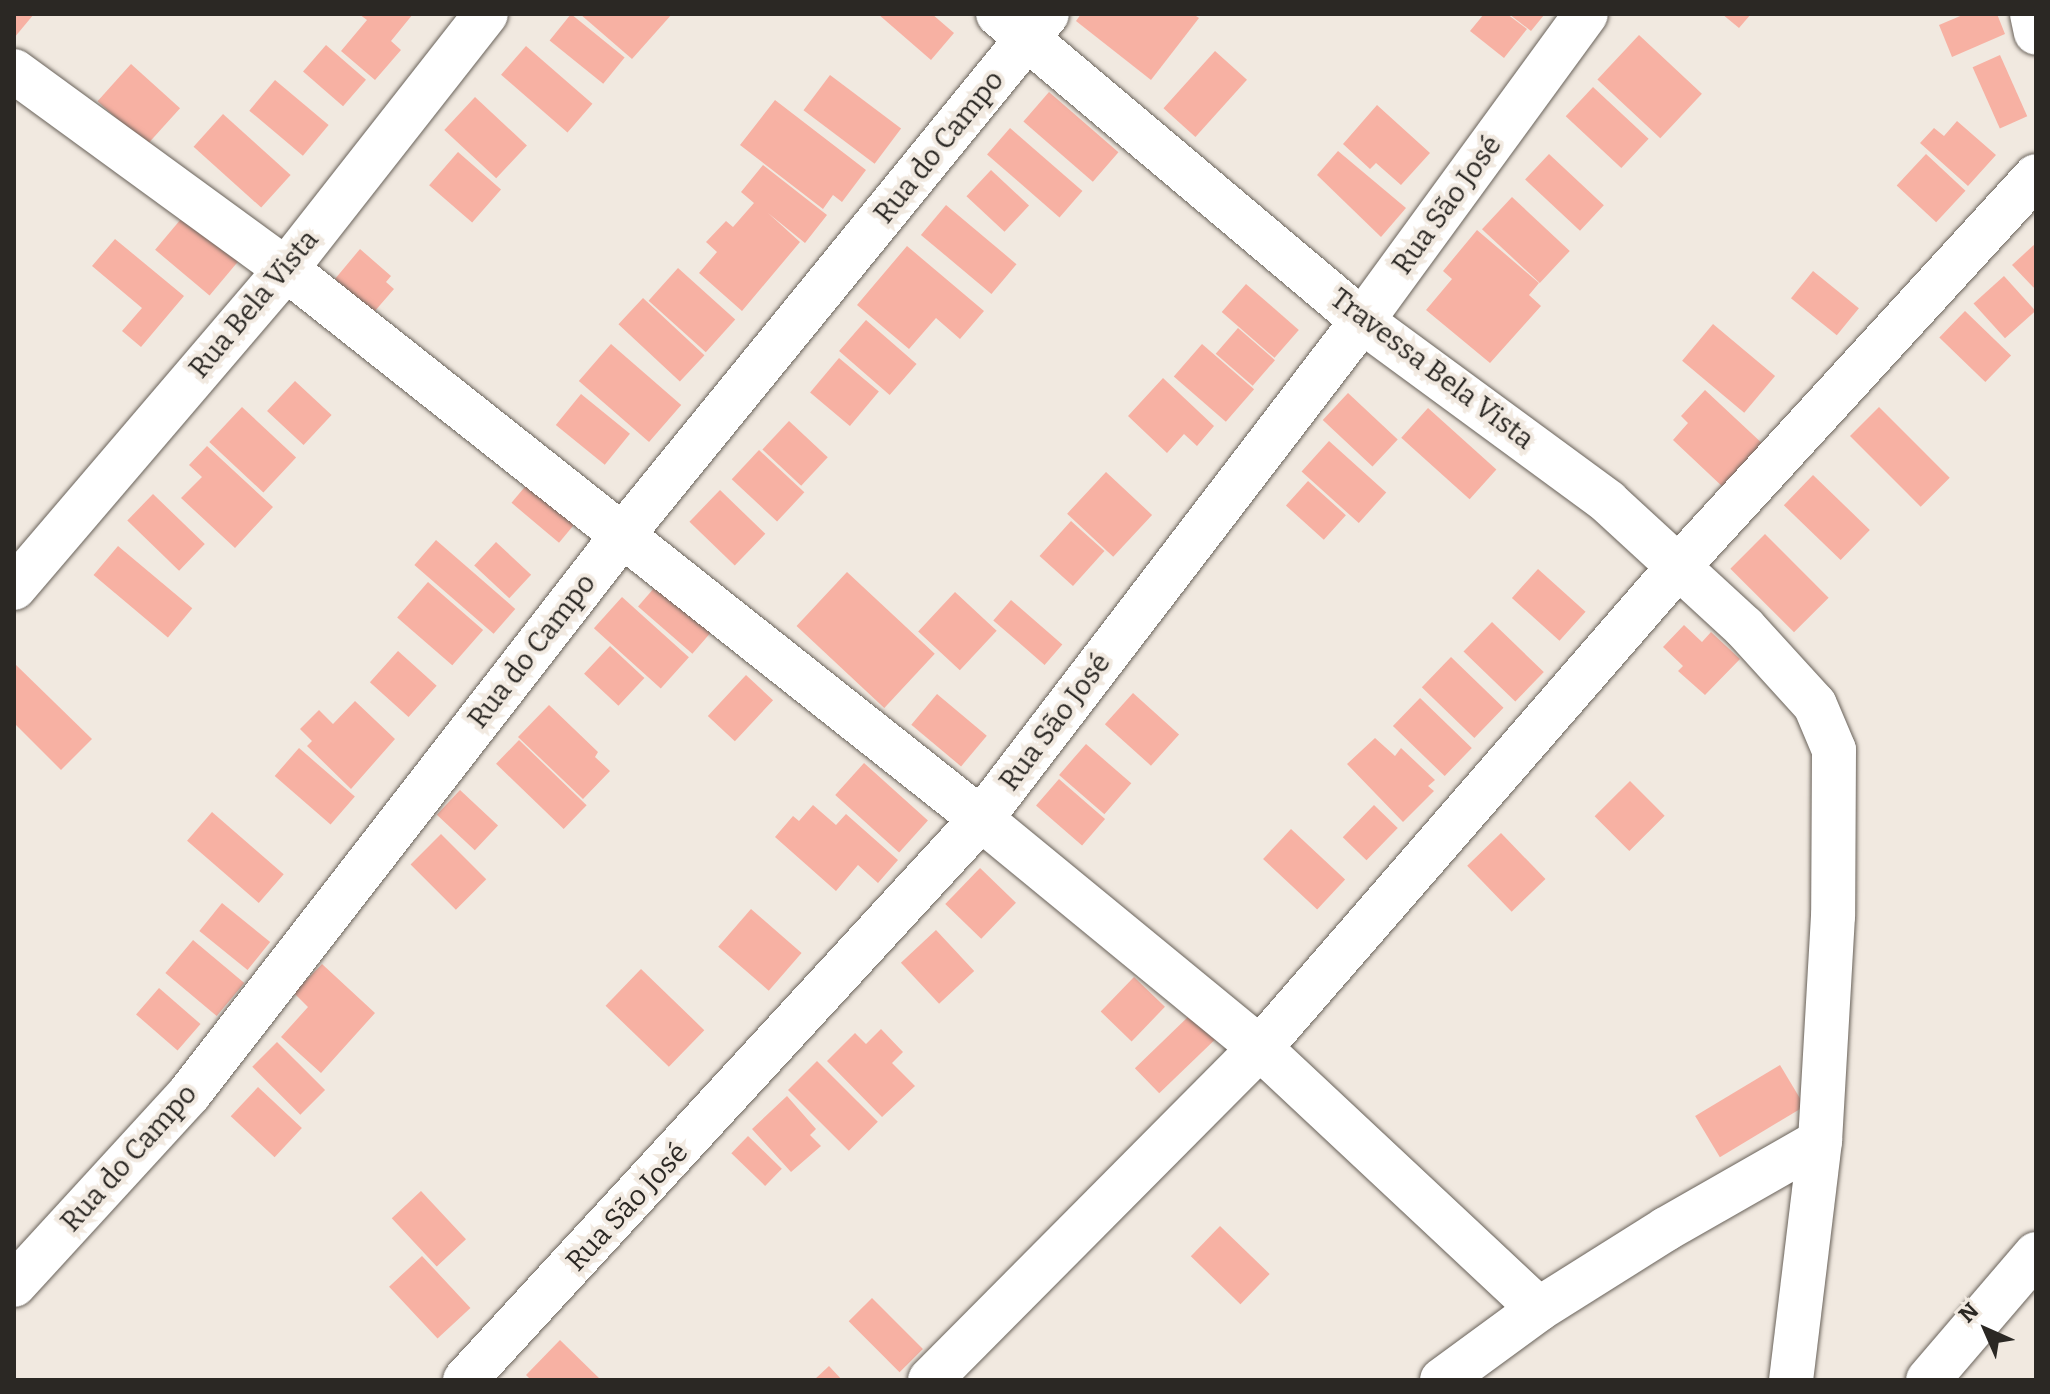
<!DOCTYPE html>
<meta charset="utf-8">
<style>
body{margin:0}
#map{position:relative;width:2050px;height:1394px;overflow:hidden;background:#f1e9e0;font-family:Bitter,serif}
div>[style]{position:absolute}
[style*='--x']{left:calc(var(--x)*1px);top:calc(var(--y)*1px);width:calc(var(--w)*1px);rotate:calc(var(--a)*1deg)}
.building>*{inset:0;background:#f7b1a3;transform-origin:0 0}
.roads{filter:drop-shadow(0 0 2px #69625a) drop-shadow(0 0 2px #69625a)}
.minor>*{height:44px;margin:-22px;padding:0 22px;transform-origin:22px;border-radius:22px;background:#fff}
span{translate:-50% -50%;white-space:nowrap;text-align:center;line-height:1.15;-webkit-text-stroke:8px #f1e9e0;paint-order:stroke}
.street-label{font-size:28px;color:#2b2824}
.frame{position:absolute;inset:0;border:16px solid #2b2824;pointer-events:none}
.north{position:absolute;left:1946px;top:1290px;width:80px;height:80px;-webkit-text-stroke:6px #f1e9e0;paint-order:stroke;rotate:315deg;font-size:22px;font-weight:700;line-height:32px;text-align:center;color:#2b2824}
.north::after{content:'';display:block;margin:auto;width:28px;height:36px;background:#2b2824;clip-path:polygon(50% 0,100% 100%,50% 72%,0 100%)}
</style>
<div id="map">
<div class="building">
<i style="clip-path:polygon(14px 14px,34px 14px,14px 38px)"></i>
<i style="clip-path:polygon(359px 14px,413px 14px,391px 41px,401px 50px,375px 80px,341px 51px,367px 20px)"></i>
<i style="left:571px;top:14px;width:69px;height:34px;rotate:39deg"></i>
<i style="clip-path:polygon(580px 14px,672px 14px,632px 59px)"></i>
<i style="clip-path:polygon(878px 14px,932px 14px,954px 33px,931px 60px)"></i>
<i style="clip-path:polygon(1081px 14px,1193px 14px,1199px 18px,1151px 80px,1076px 21px)"></i>
<i style="clip-path:polygon(1484px 14px,1507px 14px,1527px 29px,1504px 58px,1470px 31px)"></i>
<i style="clip-path:polygon(1509px 14px,1543px 14px,1544px 15px,1531px 31px)"></i>
<i style="clip-path:polygon(1722px 14px,1751px 14px,1739px 28px)"></i>
<i style="clip-path:polygon(1965px 14px,1997px 14px,2005px 34px,1952px 57px,1939px 25px)"></i>
<i style="left:1639px;top:35px;width:86px;height:61px;rotate:43deg"></i>
<i style="left:326px;top:45px;width:53px;height:35px;rotate:41deg"></i>
<i style="left:526px;top:46px;width:88px;height:38px;rotate:41deg"></i>
<i style="left:1215px;top:51px;width:43px;height:77px;rotate:42deg"></i>
<i style="left:2000px;top:55px;width:67px;height:30px;rotate:66deg"></i>
<i style="left:131px;top:64px;width:66px;height:50px;rotate:42deg"></i>
<i style="left:830px;top:75px;width:89px;height:44px;rotate:37deg"></i>
<i style="left:275px;top:80px;width:70px;height:40px;rotate:40deg"></i>
<i style="left:1593px;top:87px;width:76px;height:40px;rotate:43deg"></i>
<i style="left:1049px;top:92px;width:92px;height:39px;rotate:41deg"></i>
<i style="left:475px;top:97px;width:71px;height:45px;rotate:43deg"></i>
<i style="clip-path:polygon(775px 100px,866px 170px,842px 202px,833px 195px,823px 209px,740px 145px)"></i>
<i style="clip-path:polygon(1377px 105px,1430px 153px,1401px 185px,1376px 163px,1370px 169px,1343px 144px)"></i>
<i style="left:223px;top:114px;width:91px;height:44px;rotate:42deg"></i>
<i style="clip-path:polygon(1957px 121px,1996px 155px,1968px 186px,1920px 143px,1934px 128px,1944px 136px)"></i>
<i style="left:1010px;top:128px;width:96px;height:35px;rotate:41deg"></i>
<i style="clip-path:polygon(1338px 151px,1406px 208px,1381px 237px,1317px 175px)"></i>
<i style="left:458px;top:152px;width:57px;height:44px;rotate:41deg"></i>
<i style="left:1549px;top:154px;width:75px;height:35px;rotate:43deg"></i>
<i style="left:1926px;top:154px;width:54px;height:43px;rotate:43deg"></i>
<i style="clip-path:polygon(763px 165px,827px 215px,805px 243px,768px 213px,800px 242px,742px 311px,699px 273px,717px 252px,706px 242px,726px 221px,733px 227px,754px 203px,741px 192px)"></i>
<i style="left:991px;top:170px;width:52px;height:36px;rotate:43deg"></i>
<i style="left:1512px;top:197px;width:79px;height:44px;rotate:43deg"></i>
<i style="left:946px;top:205px;width:92px;height:39px;rotate:40deg"></i>
<i style="left:186px;top:213px;width:71px;height:48px;rotate:40deg"></i>
<i style="clip-path:polygon(1477px 230px,1539px 283px,1529px 295px,1541px 306px,1490px 363px,1426px 310px,1452px 279px,1443px 271px)"></i>
<i style="clip-path:polygon(115px 239px,184px 296px,141px 347px,122px 331px,142px 308px,92px 266px)"></i>
<i style="clip-path:polygon(2036px 243px,2036px 290px,2012px 265px)"></i>
<i style="clip-path:polygon(907px 246px,984px 311px,960px 339px,936px 318px,909px 349px,857px 305px)"></i>
<i style="clip-path:polygon(360px 249px,391px 276px,386px 282px,394px 289px,374px 312px,335px 279px)"></i>
<i style="left:678px;top:268px;width:77px;height:44px;rotate:42deg"></i>
<i style="left:1813px;top:271px;width:59px;height:35px;rotate:39deg"></i>
<i style="left:2004px;top:276px;width:47px;height:41px;rotate:48deg"></i>
<i style="left:1246px;top:284px;width:70px;height:37px;rotate:41deg"></i>
<i style="left:643px;top:298px;width:84px;height:36px;rotate:43deg"></i>
<i style="left:1965px;top:311px;width:64px;height:37px;rotate:44deg"></i>
<i style="left:866px;top:320px;width:67px;height:41px;rotate:41deg"></i>
<i style="left:1713px;top:324px;width:81px;height:48px;rotate:40deg"></i>
<i style="left:1238px;top:328px;width:49px;height:34px;rotate:41deg"></i>
<i style="left:611px;top:344px;width:93px;height:49px;rotate:41deg"></i>
<i style="left:1202px;top:344px;width:69px;height:43px;rotate:41deg"></i>
<i style="left:839px;top:358px;width:52px;height:45px;rotate:40deg"></i>
<i style="clip-path:polygon(1163px 378px,1214px 426px,1197px 446px,1184px 434px,1167px 453px,1128px 416px)"></i>
<i style="left:295px;top:381px;width:50px;height:41px;rotate:43deg"></i>
<i style="clip-path:polygon(1705px 390px,1765px 446px,1725px 489px,1673px 440px,1688px 423px,1681px 416px)"></i>
<i style="left:1348px;top:393px;width:68px;height:37px;rotate:43deg"></i>
<i style="left:581px;top:394px;width:63px;height:40px;rotate:39deg"></i>
<i style="left:242px;top:407px;width:74px;height:48px;rotate:43deg"></i>
<i style="left:1879px;top:407px;width:100px;height:41px;rotate:45deg"></i>
<i style="left:1428px;top:408px;width:92px;height:40px;rotate:42deg"></i>
<i style="left:789px;top:421px;width:53px;height:39px;rotate:43deg"></i>
<i style="left:1329px;top:441px;width:77px;height:41px;rotate:42deg"></i>
<i style="clip-path:polygon(207px 446px,273px 507px,235px 548px,181px 498px,202px 477px,189px 465px)"></i>
<i style="left:759px;top:450px;width:62px;height:40px;rotate:43deg"></i>
<i style="left:1106px;top:472px;width:63px;height:57px;rotate:43deg"></i>
<i style="left:1813px;top:475px;width:79px;height:42px;rotate:44deg"></i>
<i style="left:534px;top:476px;width:62px;height:35px;rotate:40deg"></i>
<i style="left:1308px;top:481px;width:51px;height:33px;rotate:42deg"></i>
<i style="left:720px;top:490px;width:63px;height:44px;rotate:44deg"></i>
<i style="left:153px;top:494px;width:72px;height:37px;rotate:44deg"></i>
<i style="left:1071px;top:521px;width:45px;height:47px;rotate:42deg"></i>
<i style="left:1765px;top:534px;width:90px;height:49px;rotate:45deg"></i>
<i style="left:436px;top:540px;width:105px;height:33px;rotate:41deg"></i>
<i style="left:496px;top:542px;width:48px;height:32px;rotate:43deg"></i>
<i style="left:118px;top:546px;width:97px;height:38px;rotate:40deg"></i>
<i style="left:1538px;top:569px;width:64px;height:39px;rotate:42deg"></i>
<i style="left:847px;top:572px;width:120px;height:74px;rotate:43deg"></i>
<i style="left:661px;top:580px;width:72px;height:35px;rotate:41deg"></i>
<i style="left:428px;top:582px;width:73px;height:47px;rotate:41deg"></i>
<i style="left:955px;top:592px;width:57px;height:54px;rotate:43deg"></i>
<i style="left:622px;top:597px;width:90px;height:42px;rotate:42deg"></i>
<i style="left:1011px;top:600px;width:68px;height:27px;rotate:41deg"></i>
<i style="left:1492px;top:622px;width:72px;height:41px;rotate:44deg"></i>
<i style="clip-path:polygon(1684px 625px,1702px 642px,1711px 632px,1740px 659px,1705px 695px,1678px 671px,1683px 666px,1663px 647px)"></i>
<i style="left:610px;top:646px;width:47px;height:38px;rotate:43deg"></i>
<i style="left:398px;top:651px;width:52px;height:42px;rotate:42deg"></i>
<i style="left:1451px;top:657px;width:73px;height:42px;rotate:44deg"></i>
<i style="clip-path:polygon(14px 663px,92px 739px,61px 770px,14px 723px)"></i>
<i style="left:746px;top:675px;width:37px;height:56px;rotate:43deg"></i>
<i style="left:1133px;top:693px;width:62px;height:42px;rotate:42deg"></i>
<i style="left:937px;top:694px;width:65px;height:40px;rotate:40deg"></i>
<i style="left:1420px;top:698px;width:72px;height:39px;rotate:44deg"></i>
<i style="clip-path:polygon(355px 701px,395px 739px,351px 789px,307px 746px,312px 741px,300px 729px,319px 710px,333px 724px)"></i>
<i style="clip-path:polygon(549px 705px,598px 752px,595px 757px,610px 771px,583px 799px,518px 737px)"></i>
<i style="clip-path:polygon(1375px 738px,1395px 756px,1401px 748px,1435px 780px,1428px 786px,1434px 791px,1403px 822px,1347px 764px)"></i>
<i style="left:519px;top:740px;width:94px;height:33px;rotate:44deg"></i>
<i style="left:1086px;top:744px;width:60px;height:41px;rotate:41deg"></i>
<i style="left:299px;top:748px;width:74px;height:37px;rotate:41deg"></i>
<i style="left:864px;top:763px;width:86px;height:43px;rotate:42deg"></i>
<i style="left:1059px;top:779px;width:61px;height:35px;rotate:41deg"></i>
<i style="left:1630px;top:781px;width:49px;height:50px;rotate:45deg"></i>
<i style="left:460px;top:790px;width:52px;height:34px;rotate:43deg"></i>
<i style="clip-path:polygon(813px 805px,836px 825px,846px 814px,898px 860px,878px 883px,858px 865px,836px 891px,775px 837px,793px 816px,799px 821px)"></i>
<i style="left:1374px;top:805px;width:33px;height:45px;rotate:44deg"></i>
<i style="left:212px;top:812px;width:95px;height:38px;rotate:41deg"></i>
<i style="left:1291px;top:829px;width:74px;height:41px;rotate:43deg"></i>
<i style="left:1501px;top:833px;width:64px;height:47px;rotate:46deg"></i>
<i style="left:441px;top:834px;width:64px;height:43px;rotate:45deg"></i>
<i style="left:980px;top:868px;width:50px;height:50px;rotate:44deg"></i>
<i style="left:222px;top:903px;width:62px;height:36px;rotate:39deg"></i>
<i style="left:751px;top:909px;width:67px;height:50px;rotate:41deg"></i>
<i style="left:936px;top:930px;width:56px;height:48px;rotate:47deg"></i>
<i style="left:193px;top:940px;width:67px;height:43px;rotate:40deg"></i>
<i style="clip-path:polygon(322px 964px,375px 1013px,321px 1073px,281px 1037px,308px 1007px,294px 993px)"></i>
<i style="left:641px;top:969px;width:88px;height:51px;rotate:44deg"></i>
<i style="left:1134px;top:977px;width:43px;height:48px;rotate:44deg"></i>
<i style="left:159px;top:988px;width:55px;height:35px;rotate:41deg"></i>
<i style="left:1191px;top:1014px;width:35px;height:78px;rotate:46deg"></i>
<i style="clip-path:polygon(881px 1029px,903px 1052px,892px 1063px,915px 1086px,882px 1117px,827px 1061px,855px 1033px,866px 1044px)"></i>
<i style="left:277px;top:1042px;width:68px;height:35px;rotate:45deg"></i>
<i style="left:817px;top:1061px;width:86px;height:41px;rotate:45deg"></i>
<i style="left:1780px;top:1065px;width:48px;height:99px;rotate:59deg"></i>
<i style="left:258px;top:1087px;width:60px;height:40px;rotate:43deg"></i>
<i style="clip-path:polygon(787px 1096px,816px 1129px,810px 1135px,821px 1146px,791px 1172px,752px 1129px)"></i>
<i style="left:748px;top:1136px;width:47px;height:24px;rotate:44deg"></i>
<i style="left:421px;top:1191px;width:66px;height:40px;rotate:47deg"></i>
<i style="left:1220px;top:1226px;width:69px;height:42px;rotate:44deg"></i>
<i style="left:422px;top:1256px;width:71px;height:45px;rotate:47deg"></i>
<i style="left:872px;top:1298px;width:72px;height:33px;rotate:45deg"></i>
<i style="clip-path:polygon(560px 1340px,601px 1380px,531px 1380px,526px 1375px)"></i>
<i style="clip-path:polygon(829px 1366px,842px 1380px,814px 1380px)"></i>
</div>
<div class="roads">
<div class="minor">
<i style="--x:998;--y:14;--w:476;--a:40.1"></i>
<i style="--x:1362;--y:321;--w:305;--a:36.3"></i>
<i style="--x:1608;--y:502;--w:185;--a:42.6"></i>
<i style="--x:1744;--y:627;--w:105;--a:47.7"></i>
<i style="--x:1815;--y:705;--w:49;--a:67.1"></i>
<i style="--x:1834;--y:750;--w:166;--a:90.3"></i>
<i style="--x:1833;--y:916;--w:225;--a:93.3"></i>
<i style="--x:1820;--y:1141;--w:241;--a:96.9"></i>
<i style="--x:2032;--y:14;--w:19;--a:78"></i>
<i style="--x:14;--y:71;--w:336;--a:36.1"></i>
<i style="--x:286;--y:269;--w:886;--a:38.36"></i>
<i style="--x:981;--y:819;--w:361;--a:39.4"></i>
<i style="--x:1260;--y:1048;--w:382;--a:43.1"></i>
<i style="--x:14;--y:588;--w:419;--a:-49.5"></i>
<i style="--x:286;--y:269;--w:324;--a:-51.9"></i>
<i style="--x:14;--y:1285;--w:259;--a:-47.5"></i>
<i style="--x:189;--y:1094;--w:711;--a:-52.2"></i>
<i style="--x:625;--y:532;--w:668;--a:-50.83"></i>
<i style="--x:465;--y:1380;--w:762;--a:-47.39"></i>
<i style="--x:981;--y:819;--w:627;--a:-52.58"></i>
<i style="--x:1362;--y:321;--w:380;--a:-53.9"></i>
<i style="--x:930;--y:1380;--w:468;--a:-45.2"></i>
<i style="--x:1260;--y:1048;--w:637;--a:-49.01"></i>
<i style="--x:1678;--y:567;--w:530;--a:-47.52"></i>
<i style="--x:1442;--y:1380;--w:120;--a:-36.2"></i>
<i style="--x:1539;--y:1309;--w:150;--a:-32.2"></i>
<i style="--x:1666;--y:1229;--w:177;--a:-29.7"></i>
<i style="--x:1928;--y:1380;--w:166;--a:-49.4"></i>
</div>
</div>
<div class="street-label">
<span style="left:939px;top:147px;rotate:-51deg">Rua do Campo</span>
<span style="left:1447px;top:205px;rotate:-54deg">Rua São José</span>
<span style="left:254px;top:304px;rotate:-50deg">Rua Bela Vista</span>
<span style="left:1432px;top:369px;rotate:37deg">Travessa Bela Vista</span>
<span style="left:532px;top:651px;rotate:-52deg">Rua do Campo</span>
<span style="left:1055px;top:722px;rotate:-53deg">Rua São José</span>
<span style="left:129px;top:1158px;rotate:-48deg">Rua do Campo</span>
<span style="left:627px;top:1207px;rotate:-47deg">Rua São José</span>
</div>
<div class="frame"></div>
<div class="north">N</div>
</div>
